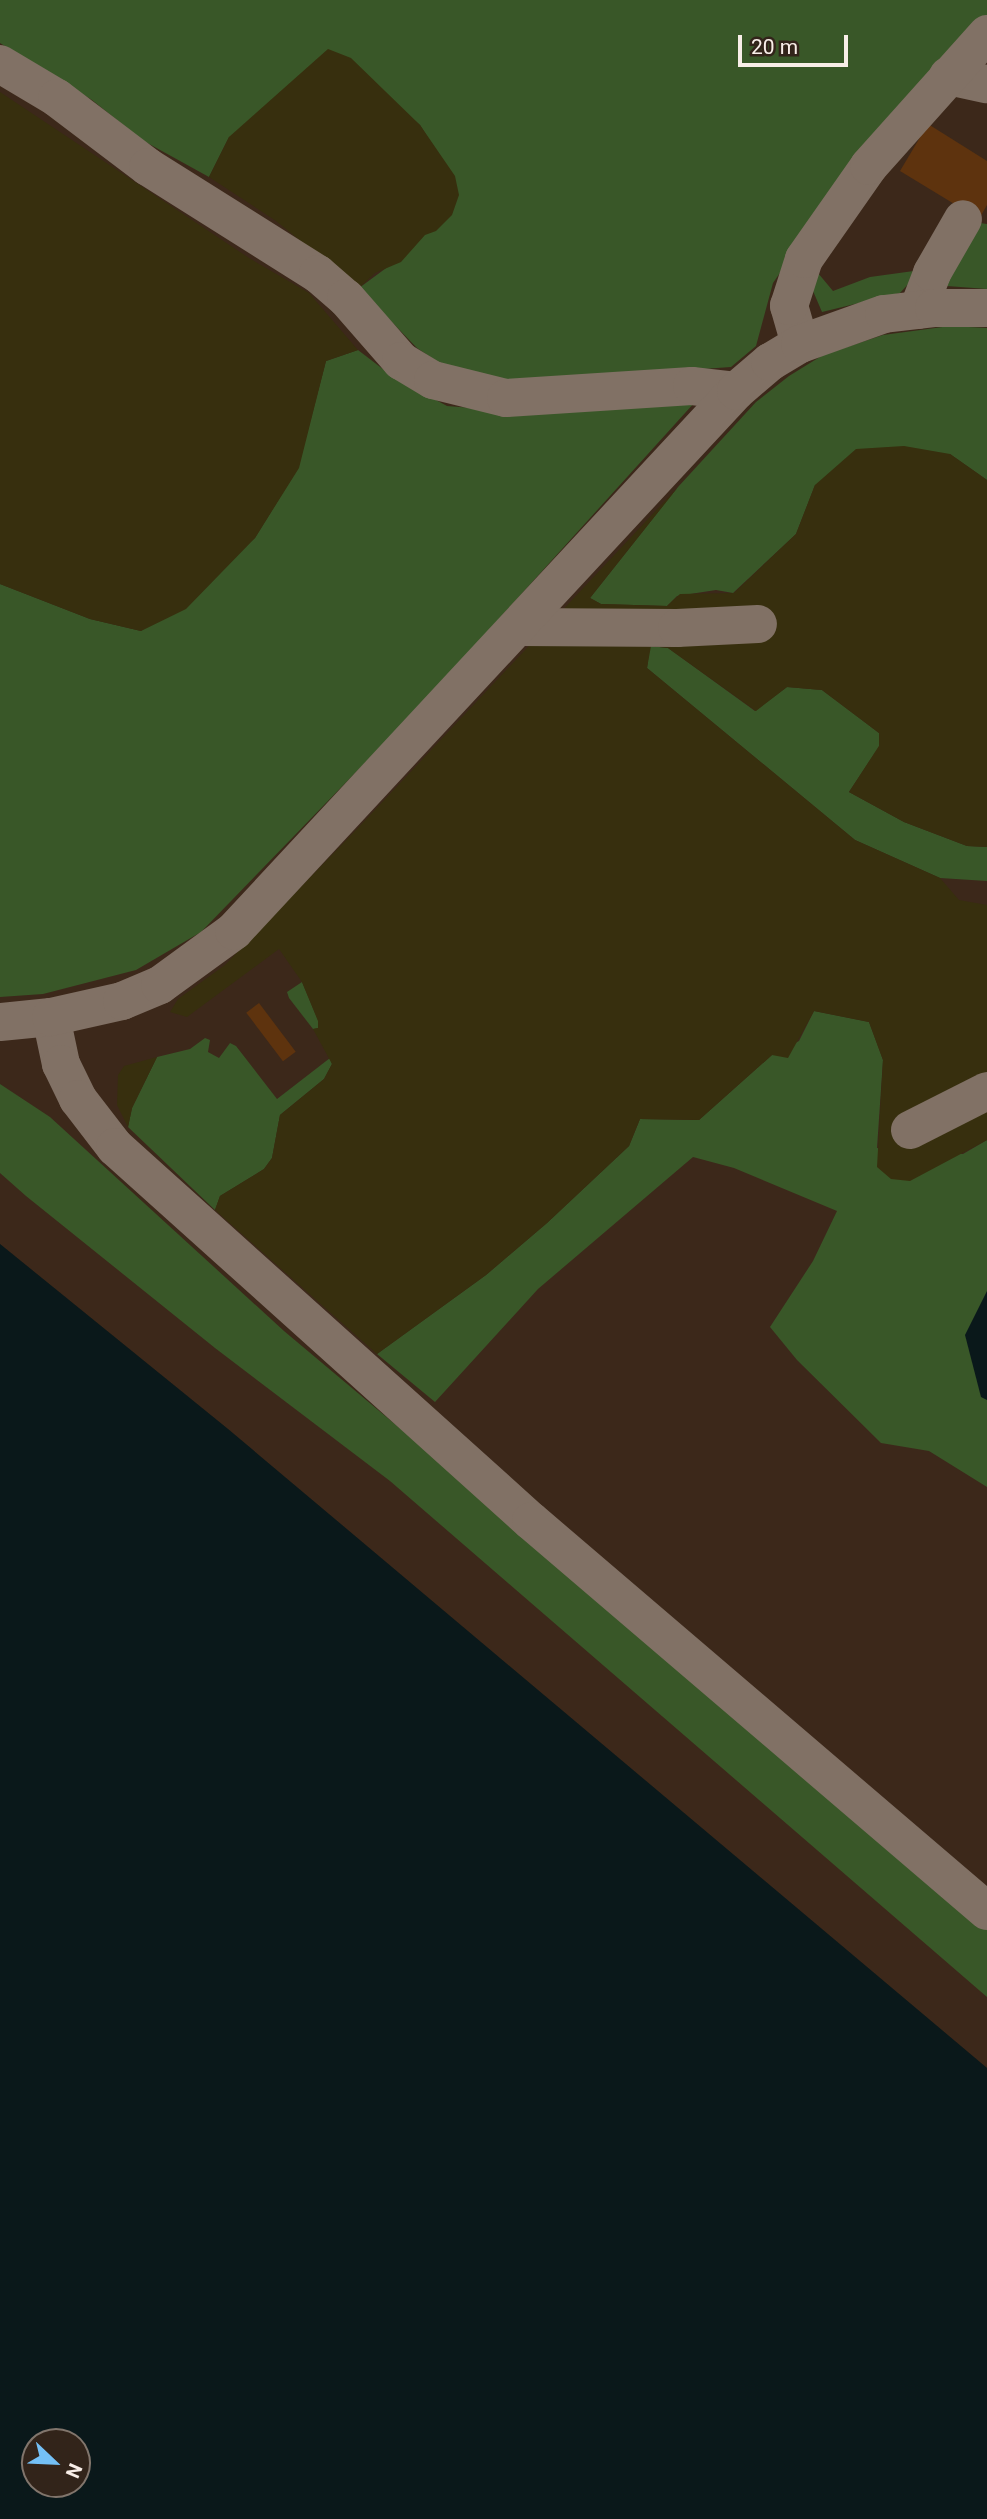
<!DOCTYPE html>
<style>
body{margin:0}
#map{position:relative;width:987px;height:2519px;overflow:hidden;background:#32241a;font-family:Roboto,sans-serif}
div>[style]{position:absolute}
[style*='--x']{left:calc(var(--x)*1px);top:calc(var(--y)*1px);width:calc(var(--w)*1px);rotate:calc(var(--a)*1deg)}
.built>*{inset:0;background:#3c281a}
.green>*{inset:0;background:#395728}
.sand>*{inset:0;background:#372f0e}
.water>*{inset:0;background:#0a181a}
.building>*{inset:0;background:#5e330e;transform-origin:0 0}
.minor>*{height:38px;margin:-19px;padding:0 19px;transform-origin:19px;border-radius:19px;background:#817165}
span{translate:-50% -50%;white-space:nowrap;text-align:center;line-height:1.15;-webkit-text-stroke:6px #32241a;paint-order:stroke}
.north{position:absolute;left:21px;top:2428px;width:70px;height:70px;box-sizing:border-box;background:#32241a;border:2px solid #81756c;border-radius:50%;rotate:113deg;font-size:19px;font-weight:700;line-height:28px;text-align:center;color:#f8eee8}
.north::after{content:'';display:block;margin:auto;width:24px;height:32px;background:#74c0f6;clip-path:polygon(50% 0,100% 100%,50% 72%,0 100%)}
.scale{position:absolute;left:738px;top:35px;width:110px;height:32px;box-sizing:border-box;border:4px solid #f8eee8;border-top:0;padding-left:9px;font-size:21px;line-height:24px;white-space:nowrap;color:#f8eee8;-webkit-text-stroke:5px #32241a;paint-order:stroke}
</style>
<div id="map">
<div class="built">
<i style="clip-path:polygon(0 0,987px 0,987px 2068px,228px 1429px,0 1244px)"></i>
</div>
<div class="green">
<i style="clip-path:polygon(0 0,987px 0,987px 16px,786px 264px,773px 283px,756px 346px,731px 367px,503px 383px,441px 364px,417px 348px,359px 288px,393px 263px,434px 147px,420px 125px,386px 96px,229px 137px,209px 177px,142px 140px,92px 100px,0 43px)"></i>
<i style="clip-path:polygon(980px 223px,987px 224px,987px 289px,947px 286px,947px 266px)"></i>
<i style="clip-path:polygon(921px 270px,900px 293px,822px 312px,813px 291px,818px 273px,833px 291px,870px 277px)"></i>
<i style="clip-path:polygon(950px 326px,987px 328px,987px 480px,950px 454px,815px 485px,796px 534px,733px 593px,716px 590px,677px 596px,667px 606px,601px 604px,590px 598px,678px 487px,756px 402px,789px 376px,823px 355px,883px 335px)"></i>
<i style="clip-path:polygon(358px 350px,392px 376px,447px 406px,510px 411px,695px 402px,419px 707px,201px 932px,136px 970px,43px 994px,0 997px,0 584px,90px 619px,141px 631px,255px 538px,298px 468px,326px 361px)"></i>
<i style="clip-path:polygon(650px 646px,668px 648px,755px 711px,787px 687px,822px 690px,879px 733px,880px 745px,849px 792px,904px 822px,967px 846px,987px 847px,987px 881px,940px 878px,855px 840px,647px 668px)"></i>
<i style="clip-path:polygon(302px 982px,318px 1020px,319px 1028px,313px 1029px,289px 998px,287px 992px)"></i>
<i style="clip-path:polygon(814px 1011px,869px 1022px,883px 1060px,877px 1148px,963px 1154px,987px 1140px,987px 1487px,929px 1451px,881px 1443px,797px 1360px,770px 1327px,813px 1261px,837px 1211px,734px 1168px,693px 1157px,538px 1289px,435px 1402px,377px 1354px,486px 1275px,547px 1223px,629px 1146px,640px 1119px,699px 1120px,772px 1055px,799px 1041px)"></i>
<i style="clip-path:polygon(205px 1038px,210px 1040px,208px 1052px,219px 1058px,230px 1043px,236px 1046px,277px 1099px,330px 1058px,332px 1064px,324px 1079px,280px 1115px,272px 1158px,264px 1169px,220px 1196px,215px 1210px,128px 1127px,132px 1108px,157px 1057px,190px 1049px)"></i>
<i style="clip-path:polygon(0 1084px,50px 1117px,284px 1331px,987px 1921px,987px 1997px,390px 1481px,215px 1348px,26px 1196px,0 1173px)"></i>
</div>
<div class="sand">
<i style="clip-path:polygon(328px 49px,351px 58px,420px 125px,455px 176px,459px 195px,452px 215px,436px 231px,425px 235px,401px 262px,375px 273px,359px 288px,276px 221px,209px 177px,229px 137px)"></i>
<i style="clip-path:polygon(0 92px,249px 258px,309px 293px,358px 350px,326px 361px,299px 468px,255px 538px,186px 609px,141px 631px,90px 619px,0 584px)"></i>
<i style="clip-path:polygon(904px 446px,950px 454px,987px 480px,987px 847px,967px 846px,904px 822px,849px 792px,879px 746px,879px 733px,822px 690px,787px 687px,756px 711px,668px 648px,651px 646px,647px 668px,855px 840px,940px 878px,959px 900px,987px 905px,987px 1140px,910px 1181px,891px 1179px,877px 1167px,883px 1060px,869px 1022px,814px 1011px,788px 1058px,772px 1055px,699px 1120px,640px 1119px,629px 1146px,547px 1223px,486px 1275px,377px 1354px,215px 1210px,220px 1196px,264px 1169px,272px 1158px,280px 1115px,324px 1079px,332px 1064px,313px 1029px,318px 1028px,318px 1021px,302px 982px,279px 949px,187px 1017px,170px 1012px,178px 999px,225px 965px,358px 828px,678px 487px,590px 598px,601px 604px,667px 606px,680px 594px,734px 593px,796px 534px,815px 485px,856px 449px)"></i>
<i style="clip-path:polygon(157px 1057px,132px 1108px,128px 1127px,117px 1105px,118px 1075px,124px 1066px)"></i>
</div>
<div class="water">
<i style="clip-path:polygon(evenodd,0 1244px,228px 1429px,987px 2068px,987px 2519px,0 2519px,0 1244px,77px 2442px,77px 2484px,35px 2484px,35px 2442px,77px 2442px)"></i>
<i style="clip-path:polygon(987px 1291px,987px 1400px,981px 1397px,965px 1335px)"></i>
</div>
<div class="building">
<i style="clip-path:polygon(928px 124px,987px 161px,987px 205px,979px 219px,900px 171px)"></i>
<i style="left:259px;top:1003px;width:61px;height:16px;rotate:53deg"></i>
</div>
<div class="minor">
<i style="--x:0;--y:64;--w:66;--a:30.8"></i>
<i style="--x:57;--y:98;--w:114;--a:37.2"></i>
<i style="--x:148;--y:167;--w:201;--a:32.2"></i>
<i style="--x:318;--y:274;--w:37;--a:41"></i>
<i style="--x:346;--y:298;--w:84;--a:48.9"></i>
<i style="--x:401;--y:361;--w:37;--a:31"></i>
<i style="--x:433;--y:380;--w:75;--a:13.9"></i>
<i style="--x:506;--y:398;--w:186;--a:-3.7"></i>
<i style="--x:692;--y:386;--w:44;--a:6.5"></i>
<i style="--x:948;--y:76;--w:40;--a:12"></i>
<i style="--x:918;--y:310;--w:40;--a:-69"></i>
<i style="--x:932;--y:273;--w:62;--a:-60.1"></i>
<i style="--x:800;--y:344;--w:40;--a:-106"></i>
<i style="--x:789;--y:306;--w:49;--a:-72.3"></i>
<i style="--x:804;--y:259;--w:113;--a:-55"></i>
<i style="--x:869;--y:166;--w:177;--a:-48.2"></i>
<i style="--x:521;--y:627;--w:156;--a:0.4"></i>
<i style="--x:677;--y:628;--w:81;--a:-2.8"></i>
<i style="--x:51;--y:1017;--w:48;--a:78"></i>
<i style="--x:61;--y:1064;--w:39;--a:64"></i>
<i style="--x:78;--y:1099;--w:61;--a:52.4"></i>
<i style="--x:115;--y:1147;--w:559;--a:41.96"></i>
<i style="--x:531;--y:1521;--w:600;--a:40.54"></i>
<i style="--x:0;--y:1022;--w:51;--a:-5.6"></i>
<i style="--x:51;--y:1017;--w:73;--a:-12.7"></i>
<i style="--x:122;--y:1001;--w:41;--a:-22.8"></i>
<i style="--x:160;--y:985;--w:92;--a:-36.1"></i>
<i style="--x:234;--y:931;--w:737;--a:-47.09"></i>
<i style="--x:736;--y:391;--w:45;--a:-40.5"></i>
<i style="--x:770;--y:362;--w:35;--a:-31"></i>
<i style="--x:800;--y:344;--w:89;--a:-19.7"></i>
<i style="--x:884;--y:314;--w:50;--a:-6.8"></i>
<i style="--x:934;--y:308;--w:53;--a:0"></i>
<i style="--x:910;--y:1130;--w:86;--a:-26.9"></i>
</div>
<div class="north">N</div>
<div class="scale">20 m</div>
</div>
